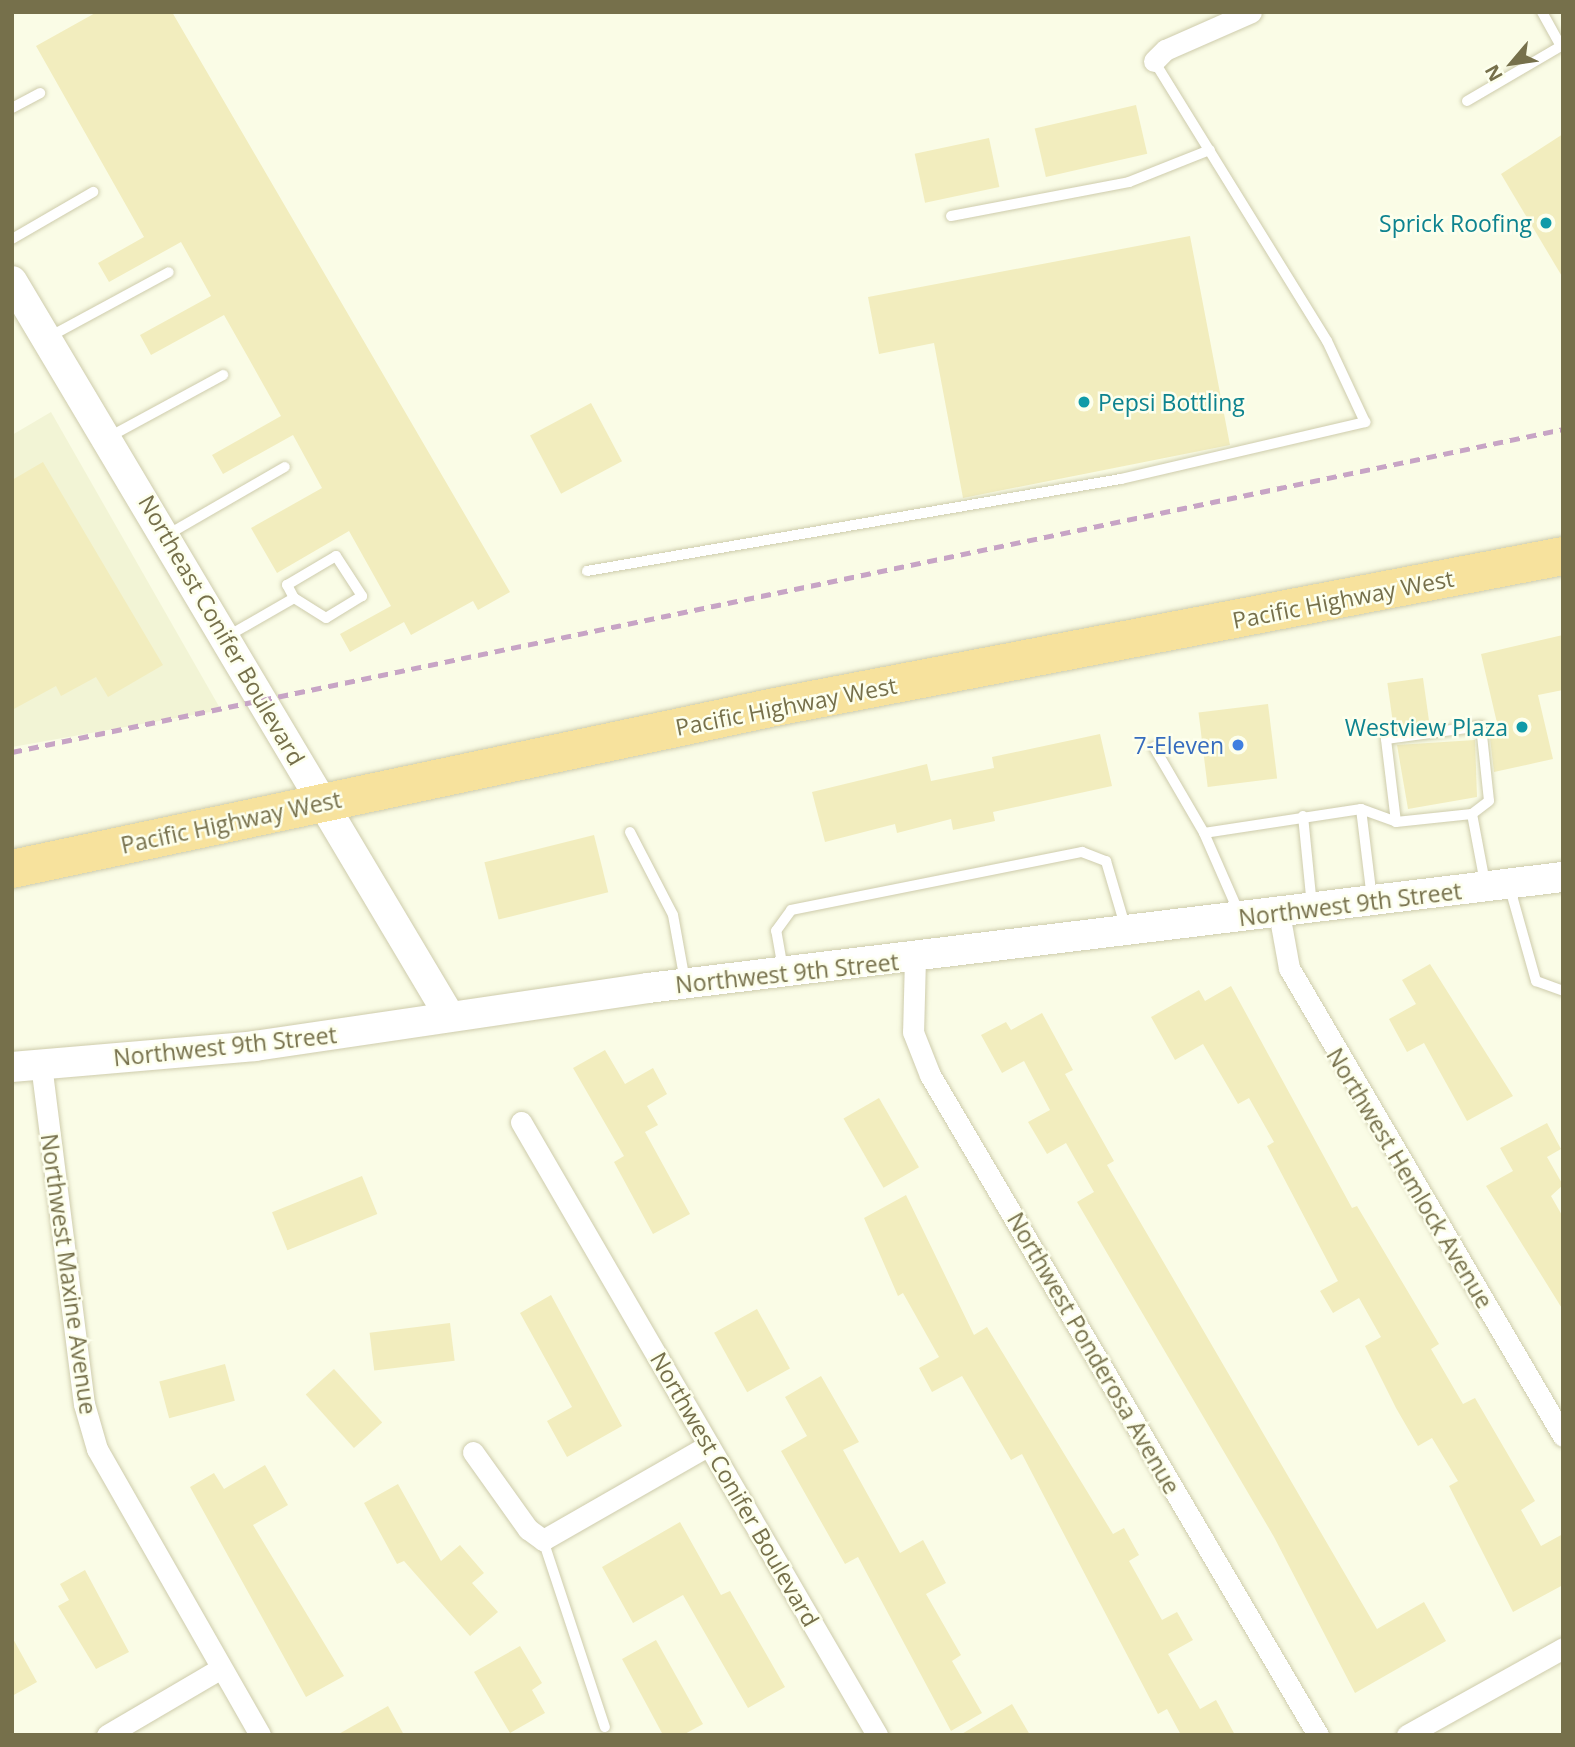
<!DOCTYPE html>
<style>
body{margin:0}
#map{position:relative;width:1575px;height:1747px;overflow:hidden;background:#fafce6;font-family:"Open Sans",sans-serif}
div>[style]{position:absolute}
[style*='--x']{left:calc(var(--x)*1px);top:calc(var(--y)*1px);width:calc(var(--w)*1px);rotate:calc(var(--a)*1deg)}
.residential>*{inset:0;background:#f2f4d5}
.building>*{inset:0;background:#f2edbe;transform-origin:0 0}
.roads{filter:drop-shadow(0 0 2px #ceccac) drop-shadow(0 0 2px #ceccac)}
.lane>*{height:10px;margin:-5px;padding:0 5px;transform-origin:5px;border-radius:5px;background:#fff}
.street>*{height:21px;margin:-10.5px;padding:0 10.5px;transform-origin:10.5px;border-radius:10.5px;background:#fff}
.secondary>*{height:30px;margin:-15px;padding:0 15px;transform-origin:15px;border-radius:15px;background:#fff}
.highway>*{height:38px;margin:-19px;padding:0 19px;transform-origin:19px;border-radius:19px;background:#f7e29d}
.rail>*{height:5px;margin-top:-2.5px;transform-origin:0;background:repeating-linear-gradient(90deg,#c7a4c5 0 10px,transparent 0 17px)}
.dots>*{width:19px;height:19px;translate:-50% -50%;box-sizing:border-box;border:4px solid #fdffed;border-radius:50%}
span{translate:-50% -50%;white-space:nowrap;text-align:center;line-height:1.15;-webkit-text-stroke:5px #fdffed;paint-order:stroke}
.culture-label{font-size:23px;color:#0d838f}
.right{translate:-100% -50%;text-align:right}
.left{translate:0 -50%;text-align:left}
.street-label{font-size:23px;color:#76704b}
.shop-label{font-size:23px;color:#366cbe}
.frame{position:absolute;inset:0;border:14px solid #76704b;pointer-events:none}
.north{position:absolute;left:1477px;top:28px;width:70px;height:70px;-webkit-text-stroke:5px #fdffed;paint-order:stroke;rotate:241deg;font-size:19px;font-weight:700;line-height:28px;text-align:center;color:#76704b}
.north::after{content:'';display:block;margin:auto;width:24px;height:32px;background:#76704b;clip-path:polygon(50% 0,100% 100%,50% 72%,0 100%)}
</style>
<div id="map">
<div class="residential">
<i style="clip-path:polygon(51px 412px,221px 710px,12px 747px,12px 435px)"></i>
</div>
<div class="building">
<i style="clip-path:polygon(97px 12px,172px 12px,510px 592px,478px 610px,473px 601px,411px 635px,404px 622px,350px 652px,340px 634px,391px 606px,349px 531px,277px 573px,251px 528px,322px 488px,293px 435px,223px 474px,212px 455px,281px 416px,249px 359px,224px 315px,151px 355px,140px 335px,211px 296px,181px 242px,109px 282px,98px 263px,144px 237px,36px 46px)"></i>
<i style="left:1136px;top:105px;width:50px;height:104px;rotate:77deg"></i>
<i style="clip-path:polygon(1563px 134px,1563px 278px,1501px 174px)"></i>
<i style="left:989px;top:138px;width:50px;height:76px;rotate:78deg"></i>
<i style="clip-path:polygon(1190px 236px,1230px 445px,963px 498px,934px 343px,879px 354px,868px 297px)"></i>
<i style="left:591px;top:403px;width:66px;height:69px;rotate:62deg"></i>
<i style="clip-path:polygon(43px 462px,163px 665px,108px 697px,96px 677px,61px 696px,56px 686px,12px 710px,12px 480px)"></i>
<i style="clip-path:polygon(1563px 635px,1563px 690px,1538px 695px,1553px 759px,1494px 772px,1490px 738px,1500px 736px,1481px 654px)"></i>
<i style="left:1423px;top:678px;width:48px;height:36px;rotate:82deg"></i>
<i style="left:1268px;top:704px;width:75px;height:70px;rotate:83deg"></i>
<i style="clip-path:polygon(1100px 734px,1112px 786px,993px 812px,995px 821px,953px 830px,951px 819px,897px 833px,895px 824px,825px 842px,812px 792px,927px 764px,931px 781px,994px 768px,992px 757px)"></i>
<i style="clip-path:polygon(1475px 740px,1477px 797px,1408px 809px,1397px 745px)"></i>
<i style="left:594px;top:835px;width:59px;height:113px;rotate:76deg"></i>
<i style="clip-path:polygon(1430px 964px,1513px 1096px,1467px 1121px,1424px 1043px,1407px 1052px,1389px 1019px,1416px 1004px,1402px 980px)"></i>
<i style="clip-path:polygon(1231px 986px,1352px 1208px,1357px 1206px,1439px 1344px,1431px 1349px,1463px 1404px,1475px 1398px,1535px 1501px,1521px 1510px,1541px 1546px,1563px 1534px,1563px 1585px,1513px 1612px,1449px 1486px,1458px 1481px,1432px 1438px,1418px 1446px,1396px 1408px,1365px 1346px,1381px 1337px,1359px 1298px,1333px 1313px,1320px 1291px,1338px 1281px,1267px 1146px,1274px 1142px,1249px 1098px,1238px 1104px,1203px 1044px,1175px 1060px,1151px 1017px,1199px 990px,1205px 1001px)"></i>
<i style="clip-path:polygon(1042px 1013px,1073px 1070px,1065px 1074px,1114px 1161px,1107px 1165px,1377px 1629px,1424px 1602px,1446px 1641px,1355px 1693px,1274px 1537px,1077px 1202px,1094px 1192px,1066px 1143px,1047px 1154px,1028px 1122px,1050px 1110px,1024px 1061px,1002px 1073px,981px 1035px,1006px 1022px,1011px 1030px)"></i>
<i style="clip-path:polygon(605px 1050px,625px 1084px,653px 1068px,667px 1094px,647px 1106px,658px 1125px,645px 1132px,690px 1214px,653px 1234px,614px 1162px,624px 1156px,573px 1068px)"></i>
<i style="left:879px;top:1098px;width:80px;height:41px;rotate:60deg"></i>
<i style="clip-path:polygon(1547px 1123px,1561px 1149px,1547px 1157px,1563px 1185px,1551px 1196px,1563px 1217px,1563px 1310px,1486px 1186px,1513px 1171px,1500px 1148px)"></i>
<i style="left:362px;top:1176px;width:41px;height:97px;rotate:68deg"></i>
<i style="clip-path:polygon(906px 1195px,974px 1335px,987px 1327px,1113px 1534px,1124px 1528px,1139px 1555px,1129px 1561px,1162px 1620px,1177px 1612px,1193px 1640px,1168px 1654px,1200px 1709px,1216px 1700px,1235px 1735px,1181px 1735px,1167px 1709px,1158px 1714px,1022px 1454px,1011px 1460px,962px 1376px,932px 1392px,919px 1368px,939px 1357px,903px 1293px,898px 1296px,864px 1218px)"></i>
<i style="clip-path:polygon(551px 1295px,622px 1426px,567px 1457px,547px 1421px,572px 1407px,520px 1313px)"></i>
<i style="left:757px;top:1309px;width:68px;height:49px;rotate:61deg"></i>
<i style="left:450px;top:1323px;width:38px;height:81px;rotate:83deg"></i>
<i style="left:225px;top:1364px;width:38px;height:68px;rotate:75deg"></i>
<i style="left:334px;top:1369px;width:72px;height:38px;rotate:48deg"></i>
<i style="clip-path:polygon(821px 1376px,859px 1442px,843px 1450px,900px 1553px,923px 1540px,946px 1583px,926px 1594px,961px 1655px,952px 1661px,982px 1713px,951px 1731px,858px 1557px,845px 1564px,781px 1451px,807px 1436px,785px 1397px)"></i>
<i style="clip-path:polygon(265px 1465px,288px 1505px,253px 1525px,344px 1676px,306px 1697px,190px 1487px,214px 1473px,224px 1489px)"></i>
<i style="clip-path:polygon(398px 1484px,441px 1561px,460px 1545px,484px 1573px,472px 1583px,498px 1612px,470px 1636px,404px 1561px,397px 1564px,364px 1503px)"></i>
<i style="clip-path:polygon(680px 1522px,721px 1595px,730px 1591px,785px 1687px,748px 1708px,683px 1595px,633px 1623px,602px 1567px)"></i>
<i style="clip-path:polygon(85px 1570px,129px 1652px,96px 1669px,58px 1606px,69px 1600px,60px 1584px)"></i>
<i style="clip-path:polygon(12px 1637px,37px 1682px,12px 1696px)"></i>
<i style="clip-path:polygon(656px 1640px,703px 1724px,683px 1735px,663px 1735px,622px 1659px)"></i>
<i style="clip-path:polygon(520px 1646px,542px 1683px,532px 1690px,545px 1713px,510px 1733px,474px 1672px)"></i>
<i style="clip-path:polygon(1012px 1704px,1030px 1735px,960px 1735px)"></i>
<i style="clip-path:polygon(388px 1706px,404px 1735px,337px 1735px)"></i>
</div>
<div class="roads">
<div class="lane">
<i style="--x:1542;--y:12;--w:39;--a:61"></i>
<i style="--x:1467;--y:101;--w:111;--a:-30.3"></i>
<i style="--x:12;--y:108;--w:32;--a:-28"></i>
<i style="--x:951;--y:216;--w:181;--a:-10.8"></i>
<i style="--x:1129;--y:182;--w:87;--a:-21.6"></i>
<i style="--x:12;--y:239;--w:94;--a:-30.1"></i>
<i style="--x:49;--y:337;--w:136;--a:-28.4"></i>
<i style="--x:109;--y:437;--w:130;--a:-28.5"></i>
<i style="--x:167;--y:535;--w:136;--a:-30"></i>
<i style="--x:587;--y:571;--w:542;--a:-9.78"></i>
<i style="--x:1121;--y:479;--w:251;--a:-13.1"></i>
<i style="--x:1365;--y:422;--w:89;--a:-115.1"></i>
<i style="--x:1327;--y:341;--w:329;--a:-121.7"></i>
<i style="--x:228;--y:636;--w:76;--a:-29.9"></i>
<i style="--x:294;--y:598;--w:15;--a:-118"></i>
<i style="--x:287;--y:585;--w:57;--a:-30.6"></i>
<i style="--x:336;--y:556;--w:48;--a:57"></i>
<i style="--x:362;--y:596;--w:42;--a:148.6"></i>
<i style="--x:326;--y:618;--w:38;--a:-148"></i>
<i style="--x:1154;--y:747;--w:99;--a:59.8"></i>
<i style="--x:1204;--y:833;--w:90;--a:66.3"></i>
<i style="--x:1361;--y:809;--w:91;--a:83"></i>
<i style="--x:1303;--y:816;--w:90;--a:84.3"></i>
<i style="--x:1396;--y:822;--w:84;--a:-96.9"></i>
<i style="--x:1386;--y:739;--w:96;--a:-7.8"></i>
<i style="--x:1481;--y:726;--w:75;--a:83.9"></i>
<i style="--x:1489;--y:801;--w:21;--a:143"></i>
<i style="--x:630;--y:832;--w:93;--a:62.6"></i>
<i style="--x:673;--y:915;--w:67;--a:79.7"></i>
<i style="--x:1204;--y:833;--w:159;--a:-8.7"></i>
<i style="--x:1361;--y:809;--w:37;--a:20"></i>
<i style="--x:1396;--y:822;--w:76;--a:-6"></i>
<i style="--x:1472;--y:814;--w:70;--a:79.3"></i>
<i style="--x:1509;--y:885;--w:100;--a:74.3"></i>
<i style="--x:1536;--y:981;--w:29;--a:20"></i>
<i style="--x:783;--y:969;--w:39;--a:-100"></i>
<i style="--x:776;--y:931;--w:26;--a:-54"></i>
<i style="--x:791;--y:910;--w:297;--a:-11.3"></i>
<i style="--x:1082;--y:852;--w:26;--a:21"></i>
<i style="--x:1106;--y:861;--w:71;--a:73.6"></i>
<i style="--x:543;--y:1540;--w:197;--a:71.7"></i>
</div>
<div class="street">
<i style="--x:1154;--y:61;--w:16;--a:-45"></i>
<i style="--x:1165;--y:50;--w:94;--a:-23.8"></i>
<i style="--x:1279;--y:913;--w:56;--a:79.7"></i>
<i style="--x:1289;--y:968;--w:542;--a:59.65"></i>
<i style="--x:915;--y:958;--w:74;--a:91.5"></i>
<i style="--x:913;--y:1032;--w:46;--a:68.4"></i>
<i style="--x:930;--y:1075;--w:766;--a:59.55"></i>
<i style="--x:41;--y:1064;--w:343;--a:82.8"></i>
<i style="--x:84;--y:1404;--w:47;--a:73.9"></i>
<i style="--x:97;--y:1449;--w:329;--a:60.3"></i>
<i style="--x:521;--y:1122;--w:709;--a:59.85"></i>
<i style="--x:473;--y:1452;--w:95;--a:54.5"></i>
<i style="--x:528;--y:1529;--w:19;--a:36"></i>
<i style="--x:543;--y:1540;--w:191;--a:-29.8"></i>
<i style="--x:107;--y:1735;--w:132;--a:-30.4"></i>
<i style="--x:1407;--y:1735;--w:179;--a:-29.1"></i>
</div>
<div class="secondary">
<i style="--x:12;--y:281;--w:856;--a:59.24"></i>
<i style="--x:12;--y:1067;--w:244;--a:-4.9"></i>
<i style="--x:255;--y:1046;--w:397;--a:-8.4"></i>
<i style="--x:648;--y:988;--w:922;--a:-6.92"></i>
</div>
<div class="highway">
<i style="--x:12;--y:869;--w:775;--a:-11.99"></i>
<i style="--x:770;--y:708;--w:807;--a:-10.85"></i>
</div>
</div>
<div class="rail">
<i style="--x:12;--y:752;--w:1584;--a:-11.76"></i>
</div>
<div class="dots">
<i style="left:1546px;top:223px;background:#0f9aa8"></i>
<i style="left:1084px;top:402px;background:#0f9aa8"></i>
<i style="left:1522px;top:727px;background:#0f9aa8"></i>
<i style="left:1238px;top:745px;background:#3f7fe0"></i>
</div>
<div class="culture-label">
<span class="right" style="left:1532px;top:223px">Sprick Roofing</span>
<span class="left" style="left:1098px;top:402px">Pepsi Bottling</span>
<span class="right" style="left:1508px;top:727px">Westview Plaza</span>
</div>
<div class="street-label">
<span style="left:1343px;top:599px;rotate:-11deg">Pacific Highway West</span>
<span style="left:222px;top:630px;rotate:60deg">Northeast Conifer Boulevard</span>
<span style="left:786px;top:706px;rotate:-11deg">Pacific Highway West</span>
<span style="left:231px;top:822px;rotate:-12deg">Pacific Highway West</span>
<span style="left:1350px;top:904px;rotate:-7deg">Northwest 9th Street</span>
<span style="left:787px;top:973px;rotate:-6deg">Northwest 9th Street</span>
<span style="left:225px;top:1046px;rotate:-6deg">Northwest 9th Street</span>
<span style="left:1410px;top:1178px;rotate:59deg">Northwest Hemlock Avenue</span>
<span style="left:69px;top:1274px;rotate:82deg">Northwest Maxine Avenue</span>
<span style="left:1094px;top:1353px;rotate:60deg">Northwest Ponderosa Avenue</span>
<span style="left:735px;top:1489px;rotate:60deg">Northwest Conifer Boulevard</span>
</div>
<div class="shop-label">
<span class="right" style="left:1224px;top:745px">7-Eleven</span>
</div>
<div class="frame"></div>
<div class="north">N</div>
</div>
